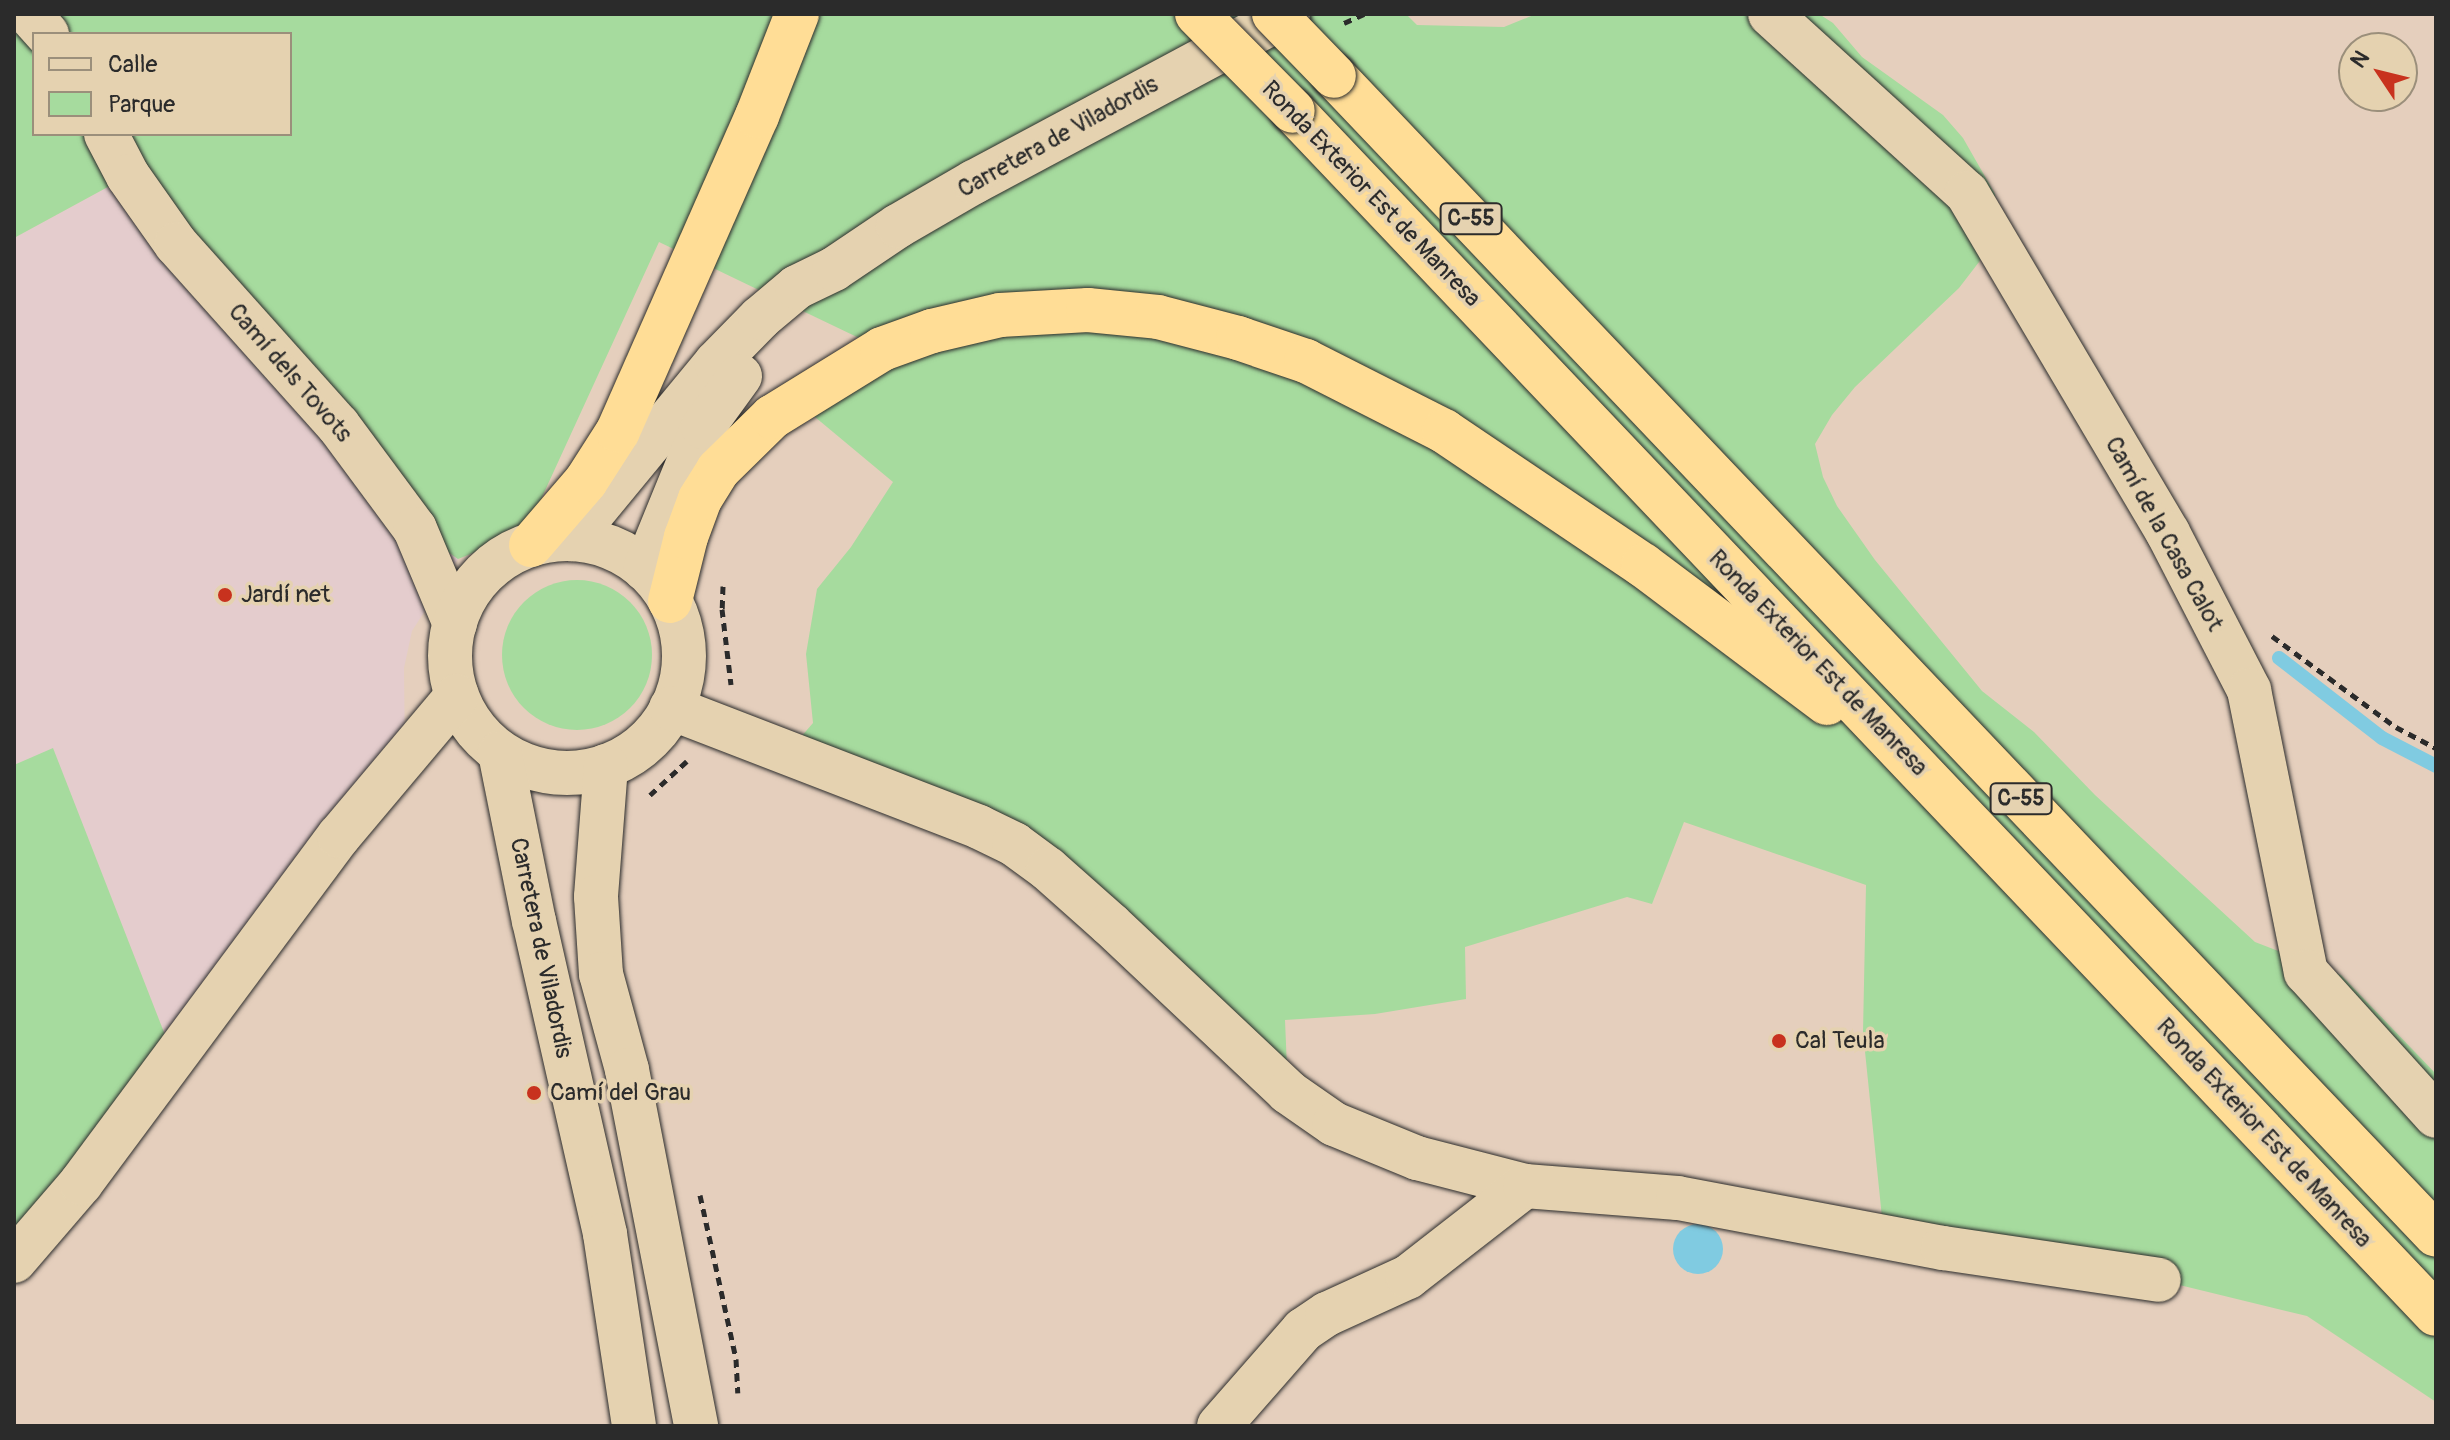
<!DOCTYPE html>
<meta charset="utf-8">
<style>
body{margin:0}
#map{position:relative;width:2450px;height:1440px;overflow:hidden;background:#e5cfbd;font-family:Pangolin,sans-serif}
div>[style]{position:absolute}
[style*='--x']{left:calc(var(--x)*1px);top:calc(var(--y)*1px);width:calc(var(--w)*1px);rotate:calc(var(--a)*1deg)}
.built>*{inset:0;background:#e4cccd}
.green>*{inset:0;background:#a6db9e}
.round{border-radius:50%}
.water>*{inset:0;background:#80cbe1}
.stream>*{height:14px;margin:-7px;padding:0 7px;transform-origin:7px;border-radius:7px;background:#80cbe1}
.path>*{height:5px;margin-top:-2.5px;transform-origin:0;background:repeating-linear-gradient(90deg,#2b2b2b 0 8px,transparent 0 14px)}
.roads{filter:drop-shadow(0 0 2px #2b2b2b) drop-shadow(0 0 2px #2b2b2b)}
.minor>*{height:44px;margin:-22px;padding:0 22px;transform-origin:22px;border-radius:22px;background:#e5d2b0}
.minor>.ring{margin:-22px;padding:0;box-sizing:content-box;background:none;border:44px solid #e5d2b0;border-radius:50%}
.highway>*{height:44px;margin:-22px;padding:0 22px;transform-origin:22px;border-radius:22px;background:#ffdd96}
.bridges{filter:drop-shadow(0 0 2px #2b2b2b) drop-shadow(0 0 2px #2b2b2b)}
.highway-bridge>*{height:44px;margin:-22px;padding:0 22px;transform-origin:22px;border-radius:22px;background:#ffdd96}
.dots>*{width:22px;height:22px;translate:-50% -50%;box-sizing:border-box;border:4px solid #e5d2b0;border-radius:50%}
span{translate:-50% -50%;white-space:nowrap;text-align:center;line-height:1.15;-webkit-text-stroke:7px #e5d2b0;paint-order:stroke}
.shield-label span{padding:2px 6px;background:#e5d2b0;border:2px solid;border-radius:6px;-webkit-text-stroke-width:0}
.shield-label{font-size:22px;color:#2b2b2b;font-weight:700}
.street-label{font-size:24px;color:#2b2b2b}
.poi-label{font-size:24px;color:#2b2b2b}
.left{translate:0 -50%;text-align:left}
.frame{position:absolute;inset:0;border:16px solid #2b2b2b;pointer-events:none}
.legend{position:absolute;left:32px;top:32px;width:260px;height:104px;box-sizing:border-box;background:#e5d2b0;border:2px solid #9b8f7b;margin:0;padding:10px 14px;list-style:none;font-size:24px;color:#2b2b2b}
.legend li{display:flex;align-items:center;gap:16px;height:40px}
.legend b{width:40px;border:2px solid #9b8f7b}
.north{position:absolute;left:2338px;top:32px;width:80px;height:80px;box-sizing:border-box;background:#e5d2b0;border:2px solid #9b8f7b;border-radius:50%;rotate:305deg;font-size:22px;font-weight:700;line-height:32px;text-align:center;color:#2b2b2b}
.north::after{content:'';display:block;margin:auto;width:28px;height:36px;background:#c8321e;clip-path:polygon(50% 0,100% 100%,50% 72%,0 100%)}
</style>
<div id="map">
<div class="built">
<i style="clip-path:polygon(128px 176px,415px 529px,458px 559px,412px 631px,404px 668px,405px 760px,174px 1058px,53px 749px,14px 765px,14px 238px)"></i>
</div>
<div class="green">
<i style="clip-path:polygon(evenodd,14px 14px,1406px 14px,1417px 25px,1504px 27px,1536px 14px,1819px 14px,1833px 23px,1862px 57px,1943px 115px,1963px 138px,1995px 194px,1996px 233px,1979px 262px,1959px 288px,1855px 387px,1832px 415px,1815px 444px,1823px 477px,1837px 506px,1875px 560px,1982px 691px,2034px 732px,2095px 795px,2255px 942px,2341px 975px,2436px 1074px,2436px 1402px,2307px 1316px,2159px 1280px,1884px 1237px,1863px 1032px,1866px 885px,1684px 822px,1652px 904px,1627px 897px,1465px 947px,1466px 999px,1375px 1014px,1285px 1020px,1288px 1092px,1048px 869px,787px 753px,813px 723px,806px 654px,817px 589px,851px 547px,893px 482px,797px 402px,882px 349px,659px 242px,526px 532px,458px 559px,415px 529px,128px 176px,14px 238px,14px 14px,34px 34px,290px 34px,290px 134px,34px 134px,34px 34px)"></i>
<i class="round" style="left:502px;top:580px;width:150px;height:150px"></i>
<i style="clip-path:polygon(53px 748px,174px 1058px,14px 1235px,14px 765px)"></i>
</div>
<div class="water">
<i class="round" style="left:1673px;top:1224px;width:50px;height:50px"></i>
</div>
<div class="stream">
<i style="--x:2279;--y:658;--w:130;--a:37.8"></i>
<i style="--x:2382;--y:738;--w:61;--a:27.4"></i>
</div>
<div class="path">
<i style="--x:1344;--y:23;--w:22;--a:-24"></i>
<i style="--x:723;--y:586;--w:23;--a:92"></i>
<i style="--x:722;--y:609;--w:76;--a:83.2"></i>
<i style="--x:2272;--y:636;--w:154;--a:36.3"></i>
<i style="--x:2396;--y:727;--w:45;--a:27.7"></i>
<i style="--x:650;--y:795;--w:50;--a:-42.6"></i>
<i style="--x:700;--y:1195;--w:168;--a:77.6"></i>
<i style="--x:736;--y:1359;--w:34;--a:87"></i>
</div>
<div class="roads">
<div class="minor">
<i style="--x:29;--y:14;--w:27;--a:48"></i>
<i style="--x:1770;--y:14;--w:266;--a:42.3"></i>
<i style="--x:1967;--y:193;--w:395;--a:59.4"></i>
<i style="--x:2168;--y:533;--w:177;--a:62.7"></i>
<i style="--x:2249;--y:690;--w:288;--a:78.6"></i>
<i style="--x:2306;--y:972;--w:194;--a:47.9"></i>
<i style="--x:106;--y:134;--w:47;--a:62.4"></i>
<i style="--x:128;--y:176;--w:83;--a:54.8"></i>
<i style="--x:176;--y:244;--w:243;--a:48.2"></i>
<i style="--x:338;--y:425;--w:129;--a:53.5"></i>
<i style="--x:415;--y:529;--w:103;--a:67.2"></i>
<i style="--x:571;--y:539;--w:228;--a:-50.5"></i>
<i style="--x:716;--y:363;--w:63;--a:-45.6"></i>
<i style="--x:760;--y:318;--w:48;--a:-40"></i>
<i style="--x:797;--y:287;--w:41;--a:-25.9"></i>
<i style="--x:834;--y:269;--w:77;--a:-33.9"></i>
<i style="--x:898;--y:226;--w:88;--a:-30.1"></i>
<i style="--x:974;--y:182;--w:356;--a:-28.1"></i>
<i class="ring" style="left:450px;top:539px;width:190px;height:190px"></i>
<i style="--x:645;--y:569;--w:153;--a:-67.8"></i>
<i style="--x:703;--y:427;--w:63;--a:-54"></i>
<i style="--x:671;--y:708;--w:330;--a:21.1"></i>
<i style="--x:979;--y:827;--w:39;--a:26"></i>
<i style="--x:1014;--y:844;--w:42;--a:36.3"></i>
<i style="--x:1048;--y:869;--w:83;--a:41.6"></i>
<i style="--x:1110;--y:924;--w:245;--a:43.3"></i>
<i style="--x:1288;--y:1092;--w:56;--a:34.8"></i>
<i style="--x:1334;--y:1124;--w:90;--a:22.3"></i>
<i style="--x:1417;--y:1158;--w:112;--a:14.5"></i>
<i style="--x:500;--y:753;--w:171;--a:78.6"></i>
<i style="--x:534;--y:921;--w:321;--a:77.2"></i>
<i style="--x:605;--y:1234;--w:194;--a:81.4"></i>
<i style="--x:606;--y:766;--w:131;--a:94.4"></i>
<i style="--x:596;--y:897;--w:77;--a:86.3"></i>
<i style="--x:601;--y:974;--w:99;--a:74.8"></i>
<i style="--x:627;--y:1070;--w:363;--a:79"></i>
<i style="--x:14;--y:1261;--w:103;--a:-49.3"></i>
<i style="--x:81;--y:1183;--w:432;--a:-53.4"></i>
<i style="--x:339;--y:836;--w:183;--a:-49.9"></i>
<i style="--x:1219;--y:1426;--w:128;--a:-48.8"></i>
<i style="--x:1303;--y:1330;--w:29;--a:-34"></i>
<i style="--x:1327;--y:1314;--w:89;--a:-24.6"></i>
<i style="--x:1408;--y:1277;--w:148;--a:-37.9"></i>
<i style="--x:1525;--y:1186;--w:153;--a:4.5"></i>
<i style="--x:1678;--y:1198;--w:270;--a:10.7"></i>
<i style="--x:1943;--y:1248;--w:218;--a:8.4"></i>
</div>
<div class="highway">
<i style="--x:1334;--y:76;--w:1599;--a:46.44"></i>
<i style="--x:1293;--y:111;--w:1659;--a:46.47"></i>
<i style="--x:531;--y:545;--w:84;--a:-49.3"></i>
<i style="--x:586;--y:481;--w:59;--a:-57.4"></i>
<i style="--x:618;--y:431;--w:344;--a:-66.2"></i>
<i style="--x:757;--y:116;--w:110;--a:-68.6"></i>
<i style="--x:670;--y:601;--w:66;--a:-76"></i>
<i style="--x:686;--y:537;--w:40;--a:-69.8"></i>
<i style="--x:700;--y:499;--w:34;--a:-58"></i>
<i style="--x:718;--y:470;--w:76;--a:-44.5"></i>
<i style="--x:772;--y:417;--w:129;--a:-31.7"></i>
<i style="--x:882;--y:349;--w:53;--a:-19.8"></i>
<i style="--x:932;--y:331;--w:70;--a:-13.2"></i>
<i style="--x:1000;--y:315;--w:88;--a:-3.3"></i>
<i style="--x:1088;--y:310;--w:70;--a:5.7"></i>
<i style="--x:1158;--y:317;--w:83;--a:14.7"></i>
<i style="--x:1238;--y:338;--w:72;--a:18.7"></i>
<i style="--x:1306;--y:361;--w:155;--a:26.9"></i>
<i style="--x:1444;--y:431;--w:240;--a:34"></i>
<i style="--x:1643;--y:565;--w:230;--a:36.9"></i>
</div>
</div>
<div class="bridges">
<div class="highway-bridge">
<i style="--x:1197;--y:14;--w:136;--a:45.3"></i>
<i style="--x:1274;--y:14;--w:86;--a:45.9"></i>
</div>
</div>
<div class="dots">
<i style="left:225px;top:595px;background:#c8321e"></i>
<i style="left:1779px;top:1041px;background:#c8321e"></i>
<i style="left:534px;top:1093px;background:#c8321e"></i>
</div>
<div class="shield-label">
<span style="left:1471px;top:219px">C-55</span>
<span style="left:2021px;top:799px">C-55</span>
</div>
<div class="street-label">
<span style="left:1058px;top:137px;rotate:-29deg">Carretera de Viladordis</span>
<span style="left:1371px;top:194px;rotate:46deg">Ronda Exterior Est de Manresa</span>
<span style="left:290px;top:373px;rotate:49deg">Camí dels Tovots</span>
<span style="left:2164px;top:534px;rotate:61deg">Camí de la Casa Calot</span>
<span style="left:1818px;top:663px;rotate:46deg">Ronda Exterior Est de Manresa</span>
<span style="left:541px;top:948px;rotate:78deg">Carretera de Viladordis</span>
<span style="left:2264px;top:1133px;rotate:47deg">Ronda Exterior Est de Manresa</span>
</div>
<div class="poi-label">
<span class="left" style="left:241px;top:595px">Jardí net</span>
<span class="left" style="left:1795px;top:1041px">Cal Teula</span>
<span class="left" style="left:550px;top:1093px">Camí del Grau</span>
</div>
<div class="frame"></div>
<ul class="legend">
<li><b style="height:10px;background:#e5d2b0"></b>Calle</li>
<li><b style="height:22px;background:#a6db9e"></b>Parque</li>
</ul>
<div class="north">N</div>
</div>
